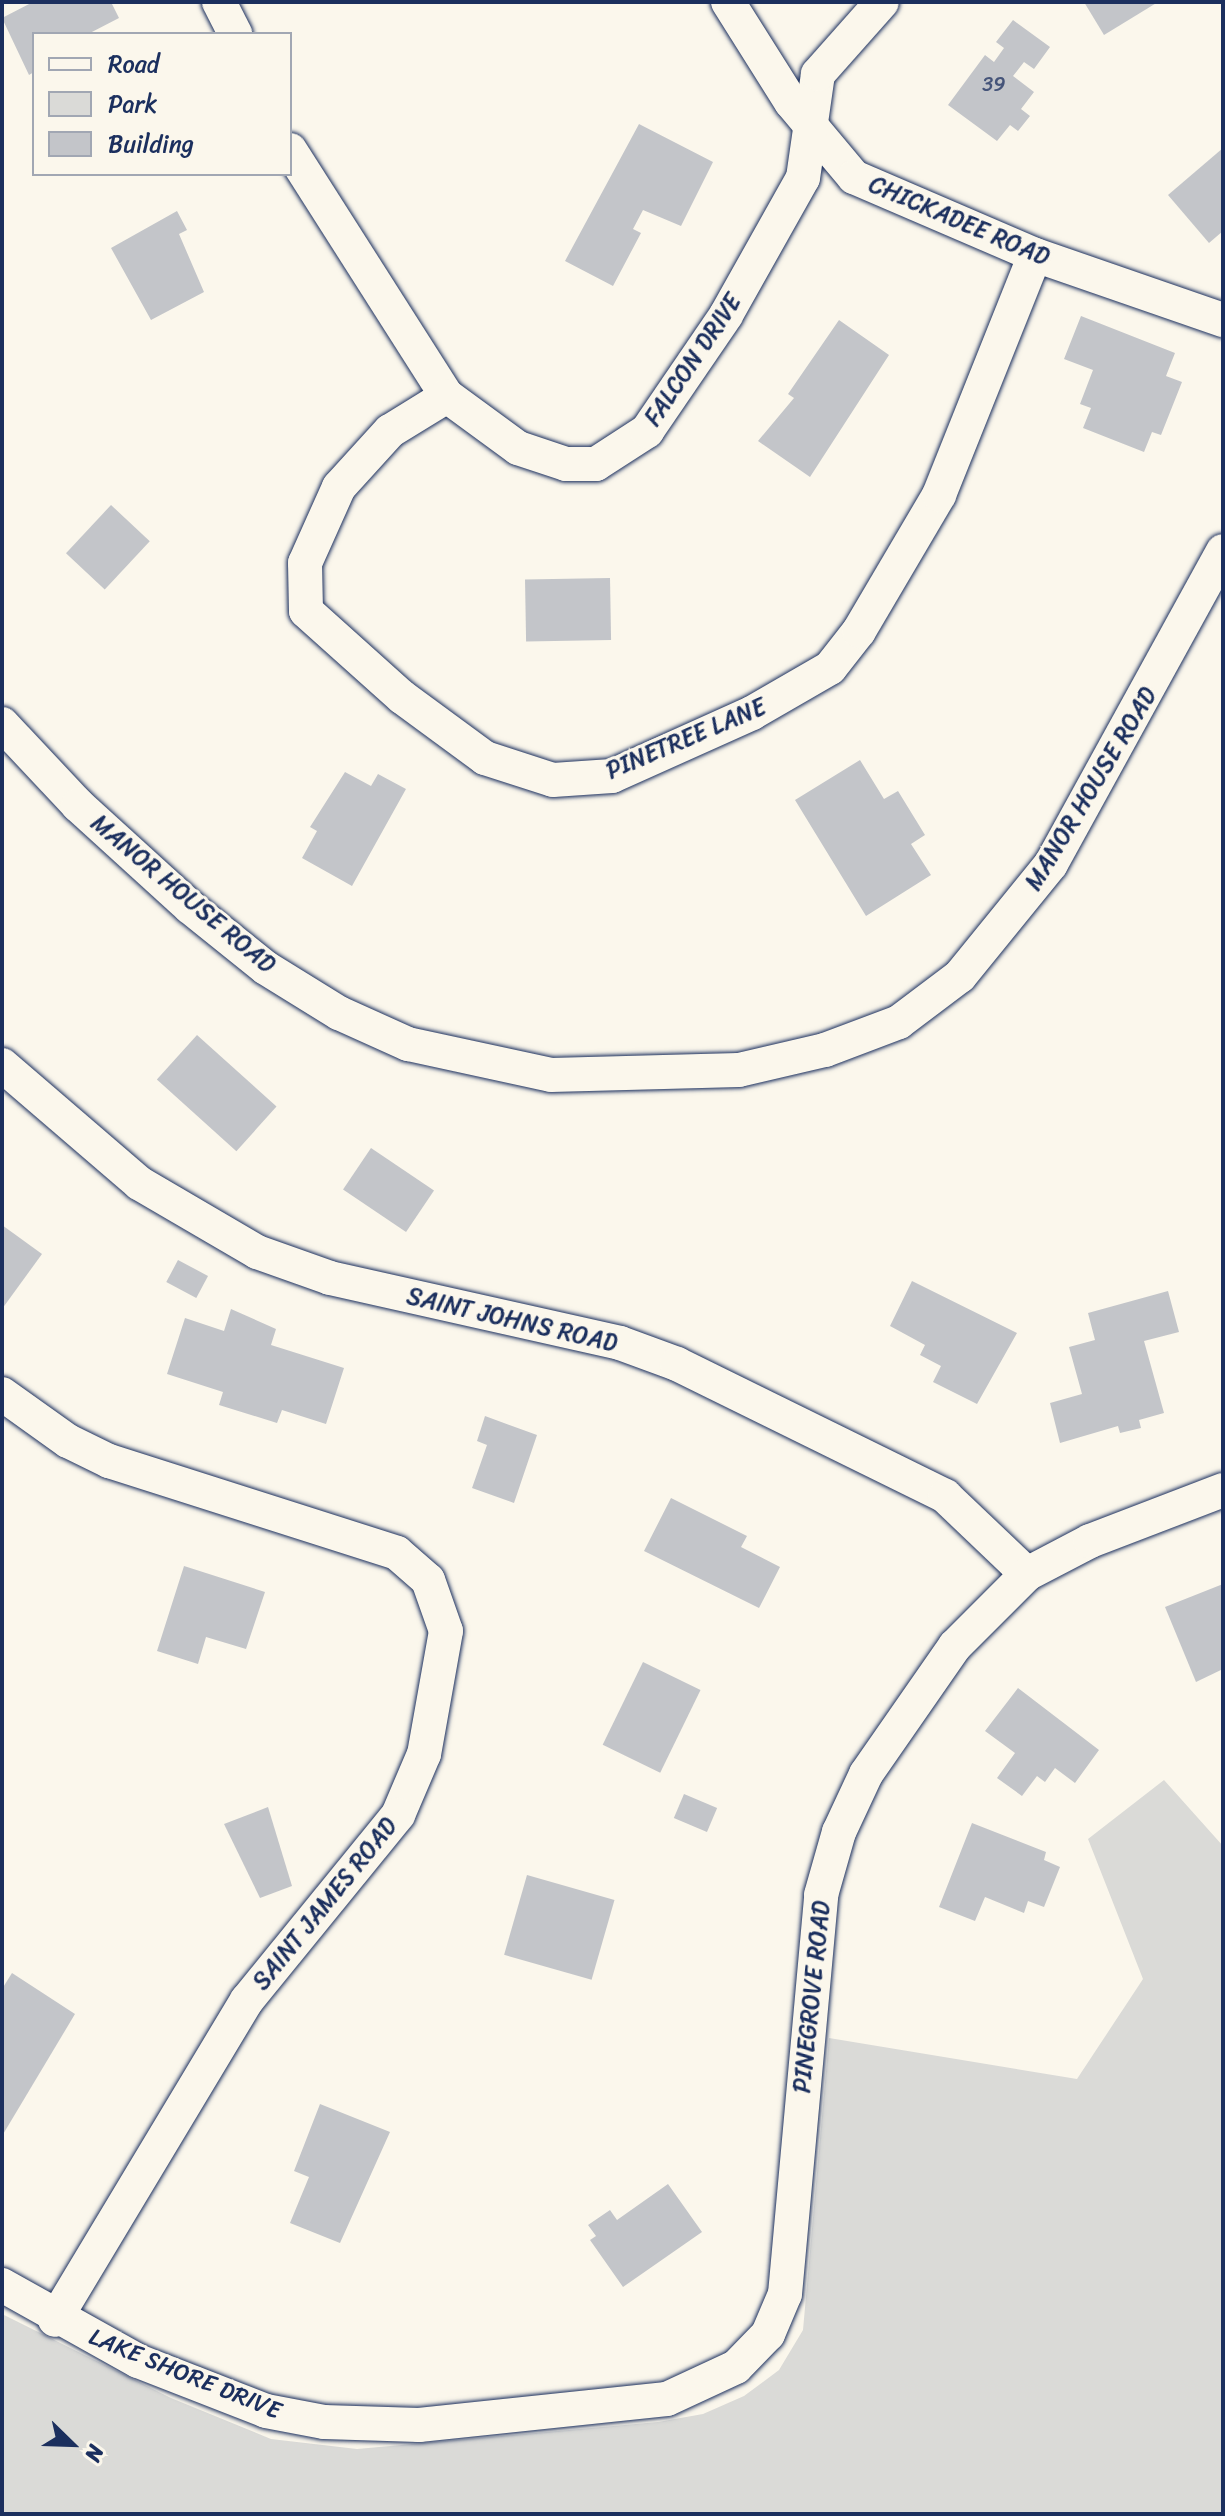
<!DOCTYPE html>
<style>
body{margin:0}
#map{position:relative;width:1225px;height:2516px;overflow:hidden;background:#fbf7ec;font-family:Sriracha,sans-serif}
div>[style]{position:absolute}
[style*='--x']{left:calc(var(--x)*1px);top:calc(var(--y)*1px);width:calc(var(--w)*1px);rotate:calc(var(--a)*1deg)}
.green>*{inset:0;background:#dadad7}
.building>*{inset:0;background:#c3c5c9;transform-origin:0 0}
.roads{filter:drop-shadow(0 0 2px #1b2f5e) drop-shadow(0 0 2px #1b2f5e)}
.minor>*{height:34px;margin:-17px;padding:0 17px;transform-origin:17px;border-radius:17px;background:#fbf7ec}
span{translate:-50% -50%;white-space:nowrap;text-align:center;line-height:1.15;-webkit-text-stroke:6px #fbf7ec;paint-order:stroke}
.number-label{font-size:20px;color:#455479}
.number-label span{-webkit-text-stroke-width:0}
.street-label{font-size:24px;color:#1b2f5e}
.frame{position:absolute;inset:0;border:4px solid #1b2f5e;pointer-events:none}
.legend{position:absolute;left:32px;top:32px;width:260px;height:144px;box-sizing:border-box;background:#fbf7ec;border:2px solid #a1a7b3;margin:0;padding:10px 14px;list-style:none;font-size:24px;color:#1b2f5e}
.legend li{display:flex;align-items:center;gap:16px;height:40px}
.legend b{width:40px;border:2px solid #a1a7b3}
.north{position:absolute;left:32px;top:2404px;width:80px;height:80px;-webkit-text-stroke:6px #fbf7ec;paint-order:stroke;rotate:113deg;font-size:22px;font-weight:700;line-height:32px;text-align:center;color:#1b2f5e}
.north::after{content:'';display:block;margin:auto;width:28px;height:36px;background:#1b2f5e;clip-path:polygon(50% 0,100% 100%,50% 72%,0 100%)}
</style>
<div id="map">
<div class="green">
<i style="clip-path:polygon(1164px 1780px,1223px 1846px,1223px 2514px,2px 2514px,2px 2314px,171px 2398px,271px 2439px,357px 2449px,658px 2422px,703px 2414px,744px 2396px,779px 2370px,803px 2330px,829px 2038px,1077px 2079px,1143px 1979px,1088px 1839px)"></i>
</div>
<div class="building">
<i style="clip-path:polygon(33px 2px,111px 2px,119px 18px,88px 34px,34px 34px,34px 72px,29px 75px,2px 18px)"></i>
<i style="clip-path:polygon(1084px 2px,1158px 2px,1104px 35px)"></i>
<i style="clip-path:polygon(1013px 20px,1050px 47px,1034px 69px,1024px 62px,1013px 76px,1034px 92px,1021px 109px,1030px 116px,1018px 131px,1010px 125px,997px 141px,948px 105px,985px 55px,994px 62px,1004px 48px,996px 42px)"></i>
<i style="clip-path:polygon(639px 124px,713px 162px,681px 226px,643px 210px,633px 229px,641px 233px,613px 286px,565px 261px)"></i>
<i style="clip-path:polygon(1223px 148px,1223px 231px,1209px 243px,1168px 195px)"></i>
<i style="clip-path:polygon(177px 211px,187px 230px,179px 234px,204px 292px,151px 320px,111px 248px)"></i>
<i style="clip-path:polygon(1081px 316px,1175px 353px,1166px 376px,1182px 382px,1161px 435px,1152px 432px,1144px 452px,1083px 428px,1091px 408px,1080px 404px,1093px 370px,1064px 359px)"></i>
<i style="clip-path:polygon(839px 320px,889px 355px,810px 477px,758px 441px,794px 398px,788px 394px)"></i>
<i style="left:111px;top:505px;width:53px;height:66px;rotate:43deg"></i>
<i style="left:610px;top:578px;width:62px;height:85px;rotate:89deg"></i>
<i style="clip-path:polygon(860px 760px,884px 799px,898px 791px,925px 835px,911px 844px,931px 875px,866px 916px,795px 800px)"></i>
<i style="clip-path:polygon(345px 772px,371px 786px,378px 774px,406px 789px,352px 886px,302px 858px,317px 831px,310px 827px)"></i>
<i style="left:197px;top:1035px;width:107px;height:60px;rotate:42deg"></i>
<i style="left:371px;top:1148px;width:76px;height:50px;rotate:34deg"></i>
<i style="clip-path:polygon(2px 1225px,42px 1254px,2px 1309px)"></i>
<i style="left:178px;top:1260px;width:34px;height:25px;rotate:28deg"></i>
<i style="clip-path:polygon(912px 1281px,1017px 1333px,977px 1404px,933px 1382px,941px 1366px,920px 1355px,925px 1345px,890px 1326px)"></i>
<i style="clip-path:polygon(1168px 1291px,1179px 1332px,1144px 1341px,1164px 1413px,1139px 1420px,1141px 1428px,1120px 1433px,1118px 1426px,1060px 1443px,1050px 1403px,1082px 1394px,1069px 1347px,1095px 1340px,1088px 1313px)"></i>
<i style="clip-path:polygon(231px 1309px,276px 1329px,271px 1345px,344px 1368px,326px 1424px,282px 1410px,277px 1423px,219px 1405px,223px 1392px,167px 1374px,185px 1318px,224px 1331px)"></i>
<i style="clip-path:polygon(485px 1416px,537px 1435px,514px 1503px,472px 1488px,487px 1445px,477px 1441px)"></i>
<i style="clip-path:polygon(671px 1498px,747px 1536px,741px 1547px,780px 1567px,759px 1608px,644px 1551px)"></i>
<i style="clip-path:polygon(184px 1566px,265px 1592px,246px 1649px,206px 1637px,198px 1664px,157px 1651px)"></i>
<i style="clip-path:polygon(1223px 1584px,1223px 1669px,1196px 1682px,1165px 1607px)"></i>
<i style="left:643px;top:1662px;width:64px;height:92px;rotate:26deg"></i>
<i style="clip-path:polygon(1018px 1688px,1099px 1750px,1075px 1783px,1055px 1768px,1045px 1782px,1037px 1776px,1022px 1796px,997px 1778px,1015px 1753px,985px 1731px)"></i>
<i style="left:684px;top:1794px;width:36px;height:26px;rotate:23deg"></i>
<i style="clip-path:polygon(268px 1807px,292px 1886px,260px 1898px,224px 1824px)"></i>
<i style="clip-path:polygon(972px 1823px,1046px 1852px,1044px 1860px,1060px 1867px,1044px 1907px,1028px 1901px,1024px 1913px,985px 1897px,975px 1921px,939px 1907px)"></i>
<i style="left:527px;top:1875px;width:91px;height:83px;rotate:16deg"></i>
<i style="clip-path:polygon(12px 1973px,75px 2014px,2px 2136px,2px 1989px)"></i>
<i style="clip-path:polygon(320px 2104px,390px 2132px,340px 2243px,290px 2223px,309px 2177px,294px 2171px)"></i>
<i style="clip-path:polygon(668px 2184px,702px 2232px,623px 2287px,590px 2240px,596px 2236px,588px 2225px,610px 2210px,617px 2220px)"></i>
</div>
<div class="roads">
<div class="minor">
<i style="--x:219;--y:2;--w:36;--a:63"></i>
<i style="--x:728;--y:2;--w:118;--a:57.8"></i>
<i style="--x:791;--y:102;--w:98;--a:50"></i>
<i style="--x:854;--y:177;--w:197;--a:23.3"></i>
<i style="--x:1035;--y:255;--w:199;--a:19.1"></i>
<i style="--x:290;--y:150;--w:292;--a:57.5"></i>
<i style="--x:447;--y:396;--w:88;--a:36.2"></i>
<i style="--x:518;--y:448;--w:51;--a:18.4"></i>
<i style="--x:566;--y:464;--w:30;--a:0"></i>
<i style="--x:596;--y:464;--w:61;--a:-32.9"></i>
<i style="--x:647;--y:431;--w:140;--a:-55.7"></i>
<i style="--x:726;--y:315;--w:157;--a:-60.7"></i>
<i style="--x:803;--y:178;--w:105;--a:-81.8"></i>
<i style="--x:818;--y:74;--w:96;--a:-48.4"></i>
<i style="--x:447;--y:396;--w:67;--a:148.4"></i>
<i style="--x:390;--y:431;--w:76;--a:132.3"></i>
<i style="--x:339;--y:487;--w:83;--a:114.1"></i>
<i style="--x:305;--y:563;--w:48;--a:88.8"></i>
<i style="--x:306;--y:611;--w:129;--a:41.9"></i>
<i style="--x:402;--y:697;--w:103;--a:36.3"></i>
<i style="--x:485;--y:758;--w:71;--a:17.9"></i>
<i style="--x:553;--y:780;--w:59;--a:-3.9"></i>
<i style="--x:612;--y:776;--w:154;--a:-24.2"></i>
<i style="--x:752;--y:713;--w:90;--a:-30"></i>
<i style="--x:830;--y:668;--w:47;--a:-51.9"></i>
<i style="--x:859;--y:631;--w:158;--a:-59.5"></i>
<i style="--x:939;--y:495;--w:258;--a:-68.2"></i>
<i style="--x:2;--y:724;--w:111;--a:46.8"></i>
<i style="--x:78;--y:805;--w:151;--a:42.3"></i>
<i style="--x:190;--y:907;--w:97;--a:38.8"></i>
<i style="--x:266;--y:968;--w:86;--a:31.7"></i>
<i style="--x:339;--y:1013;--w:76;--a:24.2"></i>
<i style="--x:408;--y:1044;--w:146;--a:12.2"></i>
<i style="--x:551;--y:1075;--w:188;--a:-1.5"></i>
<i style="--x:739;--y:1070;--w:88;--a:-13.1"></i>
<i style="--x:825;--y:1050;--w:79;--a:-20.7"></i>
<i style="--x:899;--y:1022;--w:76;--a:-37"></i>
<i style="--x:960;--y:976;--w:144;--a:-50.9"></i>
<i style="--x:1051;--y:864;--w:357;--a:-61.2"></i>
<i style="--x:2;--y:1065;--w:181;--a:40.7"></i>
<i style="--x:139;--y:1183;--w:137;--a:30.3"></i>
<i style="--x:257;--y:1252;--w:77;--a:19.6"></i>
<i style="--x:330;--y:1278;--w:297;--a:12.6"></i>
<i style="--x:620;--y:1343;--w:61;--a:20.2"></i>
<i style="--x:677;--y:1364;--w:299;--a:26.2"></i>
<i style="--x:945;--y:1496;--w:113;--a:43.6"></i>
<i style="--x:2;--y:1394;--w:81;--a:35.5"></i>
<i style="--x:68;--y:1441;--w:46;--a:26"></i>
<i style="--x:109;--y:1461;--w:302;--a:17.7"></i>
<i style="--x:397;--y:1553;--w:41;--a:41.1"></i>
<i style="--x:428;--y:1580;--w:54;--a:70.6"></i>
<i style="--x:446;--y:1631;--w:125;--a:100.1"></i>
<i style="--x:424;--y:1754;--w:66;--a:113.1"></i>
<i style="--x:398;--y:1815;--w:239;--a:129.2"></i>
<i style="--x:247;--y:2000;--w:373;--a:121"></i>
<i style="--x:2;--y:2285;--w:156;--a:29.2"></i>
<i style="--x:138;--y:2361;--w:137;--a:21.3"></i>
<i style="--x:266;--y:2411;--w:59;--a:10.7"></i>
<i style="--x:324;--y:2422;--w:95;--a:1.8"></i>
<i style="--x:419;--y:2425;--w:249;--a:-6"></i>
<i style="--x:667;--y:2399;--w:76;--a:-24.9"></i>
<i style="--x:736;--y:2367;--w:46;--a:-45.9"></i>
<i style="--x:768;--y:2334;--w:43;--a:-67"></i>
<i style="--x:785;--y:2294;--w:401;--a:-84.8"></i>
<i style="--x:821;--y:1895;--w:66;--a:-74.1"></i>
<i style="--x:839;--y:1832;--w:64;--a:-65"></i>
<i style="--x:866;--y:1774;--w:156;--a:-55.2"></i>
<i style="--x:955;--y:1646;--w:102;--a:-45"></i>
<i style="--x:1027;--y:1574;--w:71;--a:-27.6"></i>
<i style="--x:1090;--y:1541;--w:142;--a:-21"></i>
</div>
</div>
<div class="number-label">
<span style="left:994px;top:84px">39</span>
</div>
<div class="street-label">
<span style="left:959px;top:221px;rotate:23deg">CHICKADEE ROAD</span>
<span style="left:693px;top:360px;rotate:-56deg">FALCON DRIVE</span>
<span style="left:686px;top:739px;rotate:-23deg">PINETREE LANE</span>
<span style="left:1091px;top:789px;rotate:-59deg">MANOR HOUSE ROAD</span>
<span style="left:183px;top:894px;rotate:40deg">MANOR HOUSE ROAD</span>
<span style="left:512px;top:1320px;rotate:13deg">SAINT JOHNS ROAD</span>
<span style="left:325px;top:1904px;rotate:-51deg">SAINT JAMES ROAD</span>
<span style="left:812px;top:1997px;rotate:-84deg">PINEGROVE ROAD</span>
<span style="left:185px;top:2374px;rotate:22deg">LAKE SHORE DRIVE</span>
</div>
<div class="frame"></div>
<ul class="legend">
<li><b style="height:10px;background:#fbf7ec"></b>Road</li>
<li><b style="height:22px;background:#dadad7"></b>Park</li>
<li><b style="height:22px;background:#c3c5c9"></b>Building</li>
</ul>
<div class="north">N</div>
</div>
